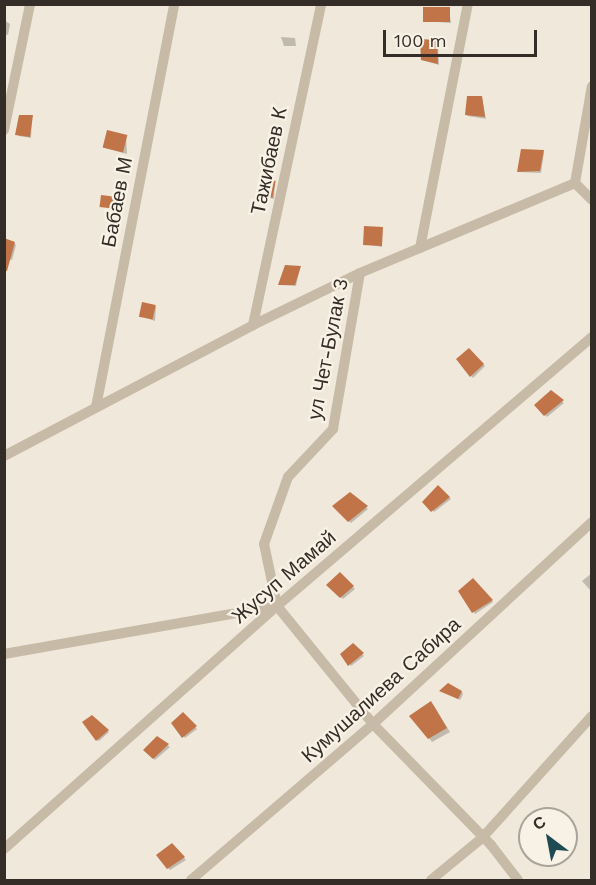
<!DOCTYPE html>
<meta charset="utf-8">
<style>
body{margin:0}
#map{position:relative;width:596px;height:885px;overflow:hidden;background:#f0e8da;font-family:"Work Sans",sans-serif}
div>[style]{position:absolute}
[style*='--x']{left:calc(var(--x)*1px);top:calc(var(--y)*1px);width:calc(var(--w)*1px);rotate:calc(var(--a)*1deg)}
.shadow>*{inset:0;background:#0003}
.building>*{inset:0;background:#c07448;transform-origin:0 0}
.street>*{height:10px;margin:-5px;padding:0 5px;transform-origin:5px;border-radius:5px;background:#c7baa7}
span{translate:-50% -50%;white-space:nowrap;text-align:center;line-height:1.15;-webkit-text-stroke:4.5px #f8f2e6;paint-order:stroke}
.street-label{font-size:20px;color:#342d27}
.frame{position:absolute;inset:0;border:6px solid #342d27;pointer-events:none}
.north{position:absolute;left:518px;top:807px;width:60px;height:60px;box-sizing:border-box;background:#f8f2e6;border:2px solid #aaa39a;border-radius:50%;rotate:328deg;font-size:16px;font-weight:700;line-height:24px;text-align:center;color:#342d27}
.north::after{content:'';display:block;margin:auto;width:21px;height:27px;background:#1f4a54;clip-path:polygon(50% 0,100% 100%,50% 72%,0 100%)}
.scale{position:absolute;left:383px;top:30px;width:154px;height:27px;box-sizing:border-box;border:3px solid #342d27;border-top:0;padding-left:8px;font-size:18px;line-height:21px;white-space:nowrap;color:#342d27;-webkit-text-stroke:4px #f8f2e6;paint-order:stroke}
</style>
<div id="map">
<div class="shadow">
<i style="clip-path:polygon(449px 9px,451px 23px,423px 21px)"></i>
<i style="clip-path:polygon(4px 20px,10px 24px,8px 35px,4px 34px)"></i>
<i style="clip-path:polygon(281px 37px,295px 38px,296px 46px,284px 46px)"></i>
<i style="clip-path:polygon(436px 42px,438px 44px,439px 65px,422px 60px)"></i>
<i style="clip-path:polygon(482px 97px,486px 119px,468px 116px,466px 114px)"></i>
<i style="clip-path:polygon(32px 117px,31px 138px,19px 136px,17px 134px)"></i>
<i style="clip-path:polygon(126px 136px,127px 154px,105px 148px)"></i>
<i style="clip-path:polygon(544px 152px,541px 173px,519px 172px)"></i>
<i style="clip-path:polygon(275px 182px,274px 199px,258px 195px)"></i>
<i style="clip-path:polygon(117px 198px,117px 210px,101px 206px)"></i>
<i style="clip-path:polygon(382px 229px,382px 247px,364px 244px)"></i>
<i style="clip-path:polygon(14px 243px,16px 245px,12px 260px,4px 258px)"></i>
<i style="clip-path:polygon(300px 267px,296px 286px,280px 285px)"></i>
<i style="clip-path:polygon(156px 306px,155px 321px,141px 316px)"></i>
<i style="clip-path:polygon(469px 350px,485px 366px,473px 378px,458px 359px)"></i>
<i style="clip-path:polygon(551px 392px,564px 403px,547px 417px,536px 405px)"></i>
<i style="clip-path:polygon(438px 487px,451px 499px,434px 512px,424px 502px)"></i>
<i style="clip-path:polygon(350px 494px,368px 509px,351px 523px,334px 506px)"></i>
<i style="clip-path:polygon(592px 573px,592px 589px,590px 590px,582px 581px)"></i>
<i style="clip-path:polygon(340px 574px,355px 589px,343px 599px,328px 585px)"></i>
<i style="clip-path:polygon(473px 580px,493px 602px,475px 614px,460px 592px)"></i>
<i style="clip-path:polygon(353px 645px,364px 656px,351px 666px,342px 655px)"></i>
<i style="clip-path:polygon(441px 691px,462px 692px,463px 694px,460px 700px)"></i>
<i style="clip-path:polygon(434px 706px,450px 732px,432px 742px,411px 716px)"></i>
<i style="clip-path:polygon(183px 714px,197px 729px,185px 738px,173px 723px)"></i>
<i style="clip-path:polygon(92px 717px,109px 732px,99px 741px,97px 740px)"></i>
<i style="clip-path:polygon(157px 738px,170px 747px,155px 760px,145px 750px)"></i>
<i style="clip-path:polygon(172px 845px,186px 860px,170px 870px,168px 868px)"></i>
</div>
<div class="building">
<i style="left:423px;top:7px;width:27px;height:15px"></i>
<i style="clip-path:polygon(420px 39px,437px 40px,438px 64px,421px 60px)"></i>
<i style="clip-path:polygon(467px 96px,482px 96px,485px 117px,465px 115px)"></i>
<i style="clip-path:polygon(19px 115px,33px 115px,30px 137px,15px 135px)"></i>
<i style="left:107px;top:130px;width:21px;height:18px;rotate:14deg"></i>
<i style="clip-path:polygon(521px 149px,544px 150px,540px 171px,517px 172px)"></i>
<i style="left:260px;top:178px;width:16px;height:17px;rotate:11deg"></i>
<i style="left:101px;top:195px;width:16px;height:12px;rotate:7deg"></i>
<i style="left:364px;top:226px;width:19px;height:19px;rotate:3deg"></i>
<i style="clip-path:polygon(4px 238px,15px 242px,7px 271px,4px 271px)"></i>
<i style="clip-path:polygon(285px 265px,301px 266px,295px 285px,278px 285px)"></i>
<i style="left:142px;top:302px;width:14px;height:15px;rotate:12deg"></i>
<i style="clip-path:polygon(469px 348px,484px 364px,470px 377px,456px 359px)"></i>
<i style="clip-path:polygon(551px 390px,564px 400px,544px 416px,534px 405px)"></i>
<i style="clip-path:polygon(438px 485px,450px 497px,431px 512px,422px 502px)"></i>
<i style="clip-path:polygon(350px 492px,368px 506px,348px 522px,332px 506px)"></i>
<i style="clip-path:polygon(340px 572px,354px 586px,340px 598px,326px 585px)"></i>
<i style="clip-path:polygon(473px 578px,493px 600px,472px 613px,458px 591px)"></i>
<i style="clip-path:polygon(353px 643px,364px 653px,348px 666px,340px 654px)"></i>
<i style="clip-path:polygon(448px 683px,462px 691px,458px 699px,439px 691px)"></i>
<i style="clip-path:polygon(431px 701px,447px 728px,428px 739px,409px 716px)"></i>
<i style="clip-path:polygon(183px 712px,197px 726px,182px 738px,171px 723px)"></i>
<i style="clip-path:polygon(92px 715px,109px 730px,96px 741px,82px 722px)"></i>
<i style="clip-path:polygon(157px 736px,169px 744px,153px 759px,143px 750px)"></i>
<i style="clip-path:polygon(172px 843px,185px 857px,167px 869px,156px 855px)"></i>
</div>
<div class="street">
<i style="--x:4;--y:130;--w:129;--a:-78.3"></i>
<i style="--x:575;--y:183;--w:98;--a:-80.1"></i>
<i style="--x:420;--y:248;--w:249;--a:-78.9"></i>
<i style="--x:253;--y:325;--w:328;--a:-78"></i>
<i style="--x:96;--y:407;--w:410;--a:-79"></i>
<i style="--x:4;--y:456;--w:281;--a:-27.7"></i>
<i style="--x:253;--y:325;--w:119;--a:-25.9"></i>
<i style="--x:277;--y:606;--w:152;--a:50.9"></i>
<i style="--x:373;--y:724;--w:169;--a:45.7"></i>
<i style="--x:491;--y:845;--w:44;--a:52.4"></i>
<i style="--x:4;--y:654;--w:277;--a:-10"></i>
<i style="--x:277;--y:606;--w:63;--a:-101.8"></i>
<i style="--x:264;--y:544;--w:71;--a:-70.3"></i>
<i style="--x:288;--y:477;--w:66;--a:-46.8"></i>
<i style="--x:333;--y:429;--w:158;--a:-80.2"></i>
<i style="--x:360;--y:273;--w:233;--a:-22.7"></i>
<i style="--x:575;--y:183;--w:24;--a:45"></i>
<i style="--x:4;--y:849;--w:365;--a:-41.7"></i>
<i style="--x:277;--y:606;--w:414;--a:-40.5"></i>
<i style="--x:191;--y:880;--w:240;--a:-40.6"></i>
<i style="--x:373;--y:724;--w:298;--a:-42.7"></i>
<i style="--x:431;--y:880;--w:66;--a:-39.5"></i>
<i style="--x:482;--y:838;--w:164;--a:-48"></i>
</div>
<div class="street-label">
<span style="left:269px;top:161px;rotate:-78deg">Тажибаев К</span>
<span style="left:117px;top:202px;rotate:-79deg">Бабаев М</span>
<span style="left:328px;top:349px;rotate:-79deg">ул Чет-Булак 3</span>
<span style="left:284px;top:577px;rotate:-41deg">Жусуп Мамай</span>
<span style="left:381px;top:690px;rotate:-42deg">Кумушалиева Сабира</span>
</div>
<div class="frame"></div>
<div class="north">С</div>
<div class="scale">100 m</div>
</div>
